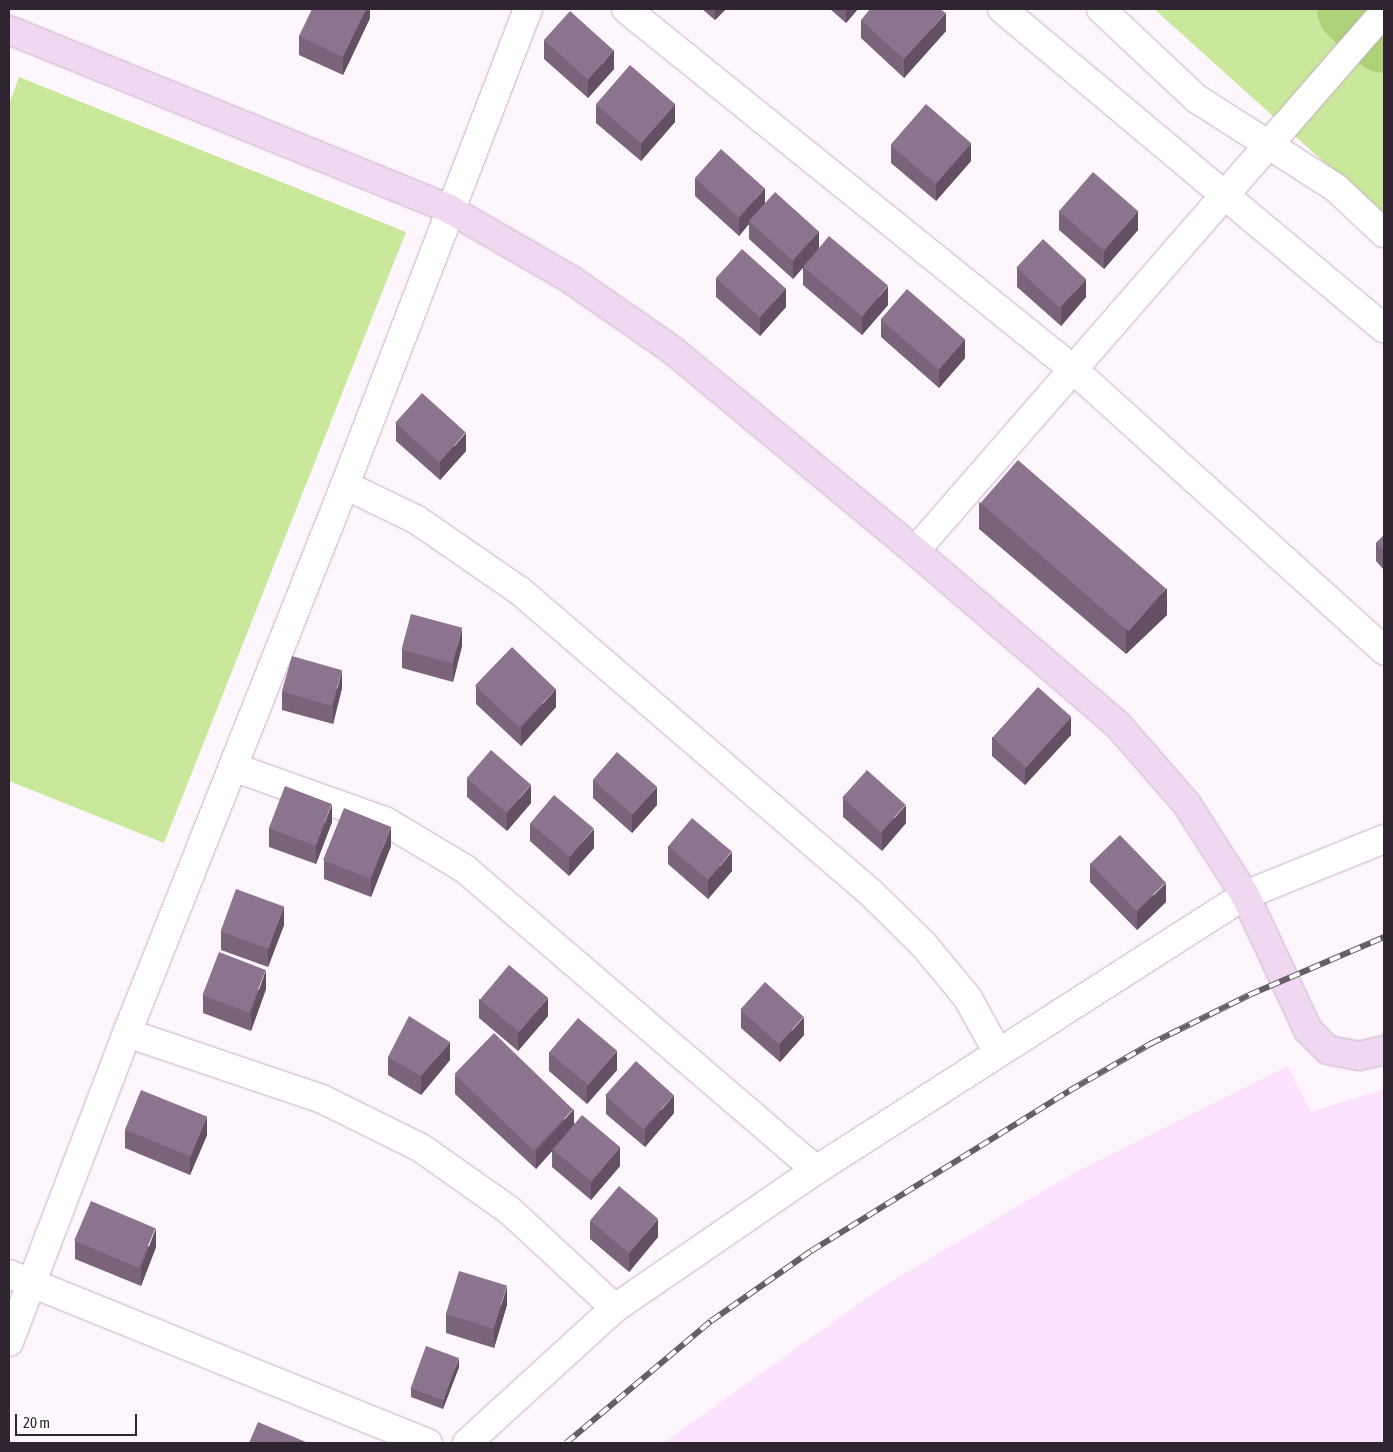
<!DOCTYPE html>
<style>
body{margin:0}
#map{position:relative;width:1393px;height:1452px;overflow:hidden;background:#fdf7fd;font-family:"Asap Condensed",sans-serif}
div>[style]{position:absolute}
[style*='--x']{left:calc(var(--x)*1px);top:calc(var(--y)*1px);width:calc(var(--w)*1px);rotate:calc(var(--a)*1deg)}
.built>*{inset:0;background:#fde2fe}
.green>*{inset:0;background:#c9e89c}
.river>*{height:74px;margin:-37px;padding:0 37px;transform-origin:37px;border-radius:37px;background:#aed278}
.roads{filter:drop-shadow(0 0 1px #c9adca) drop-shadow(0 0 1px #c9adca)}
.street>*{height:28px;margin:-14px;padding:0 14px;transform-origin:14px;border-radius:14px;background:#fff}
.secondary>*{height:28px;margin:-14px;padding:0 14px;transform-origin:14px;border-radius:14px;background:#f0d8f1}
.rail>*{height:5.5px;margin-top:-2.75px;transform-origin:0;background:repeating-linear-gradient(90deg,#fff 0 11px,#665d66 0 22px);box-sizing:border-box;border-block:1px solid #665d66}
.wall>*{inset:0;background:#79647a}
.shaded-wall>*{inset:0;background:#635163}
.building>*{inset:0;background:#8d748e;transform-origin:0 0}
span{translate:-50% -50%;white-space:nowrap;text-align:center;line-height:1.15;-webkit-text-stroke:4.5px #fff;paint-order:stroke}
.frame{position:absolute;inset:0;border:10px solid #2f2530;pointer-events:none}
.scale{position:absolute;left:15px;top:1414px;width:122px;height:22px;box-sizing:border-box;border:2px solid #2f2530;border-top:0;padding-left:6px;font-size:15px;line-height:18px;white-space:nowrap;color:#2f2530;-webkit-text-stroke:4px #fff;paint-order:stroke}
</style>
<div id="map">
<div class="built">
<i style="clip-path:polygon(1288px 1066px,1311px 1112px,1384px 1089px,1384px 1443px,663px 1443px,884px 1286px,1068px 1176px)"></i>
</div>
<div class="green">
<i style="clip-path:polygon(1154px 9px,1384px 9px,1384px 216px)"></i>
<i style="clip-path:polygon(19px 77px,406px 232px,164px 843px,9px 781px,9px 104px)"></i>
</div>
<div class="river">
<i style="--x:1354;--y:9;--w:40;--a:42"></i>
</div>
<div class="roads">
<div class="street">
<i style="--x:626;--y:9;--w:575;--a:38.86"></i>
<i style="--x:1074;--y:370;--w:418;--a:42.1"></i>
<i style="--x:1002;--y:9;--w:498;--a:39.9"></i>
<i style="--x:1101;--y:9;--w:132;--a:43.2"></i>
<i style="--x:1197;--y:99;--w:165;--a:32.6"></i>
<i style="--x:1336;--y:188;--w:66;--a:43.2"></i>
<i style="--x:345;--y:485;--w:80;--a:25.9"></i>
<i style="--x:417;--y:520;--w:125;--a:34.6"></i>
<i style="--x:520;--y:591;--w:460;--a:40.7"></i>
<i style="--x:869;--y:891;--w:76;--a:44.5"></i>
<i style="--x:923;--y:944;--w:69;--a:50.3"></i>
<i style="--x:967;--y:997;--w:64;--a:61"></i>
<i style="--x:915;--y:551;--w:714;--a:-48.97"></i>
<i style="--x:233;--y:767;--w:161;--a:19.6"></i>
<i style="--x:385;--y:821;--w:93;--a:31"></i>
<i style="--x:465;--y:869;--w:462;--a:40.6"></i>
<i style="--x:127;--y:1033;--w:206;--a:18.7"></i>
<i style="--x:322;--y:1099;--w:110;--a:26.3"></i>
<i style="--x:421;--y:1148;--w:108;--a:35.2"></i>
<i style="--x:509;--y:1210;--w:144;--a:42.8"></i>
<i style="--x:9;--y:1274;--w:452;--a:22"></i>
<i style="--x:9;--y:1342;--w:331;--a:-69.1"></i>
<i style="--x:127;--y:1033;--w:590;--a:-68.31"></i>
<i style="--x:345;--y:485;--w:510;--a:-68.97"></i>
<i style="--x:467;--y:1443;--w:200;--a:-42.4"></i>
<i style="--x:615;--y:1308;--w:244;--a:-34.5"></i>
<i style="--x:816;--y:1170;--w:510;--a:-32.66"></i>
<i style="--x:1245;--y:895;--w:150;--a:-21.9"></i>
</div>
<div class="secondary">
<i style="--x:9;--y:30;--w:475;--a:22.1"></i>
<i style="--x:449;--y:209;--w:140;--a:30"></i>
<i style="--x:570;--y:279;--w:123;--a:34.7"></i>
<i style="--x:671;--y:349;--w:317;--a:39.6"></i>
<i style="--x:915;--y:551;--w:266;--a:40.6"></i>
<i style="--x:1117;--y:724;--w:105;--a:48.9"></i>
<i style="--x:1186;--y:803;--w:109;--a:57.3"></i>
<i style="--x:1245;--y:895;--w:149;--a:65"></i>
<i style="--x:1308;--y:1030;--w:28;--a:45"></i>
<i style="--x:1328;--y:1050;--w:32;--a:11"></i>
<i style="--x:1359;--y:1056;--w:26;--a:-13"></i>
</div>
</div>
<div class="rail">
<i style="--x:566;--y:1443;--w:189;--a:-40.1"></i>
<i style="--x:711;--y:1321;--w:122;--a:-35"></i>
<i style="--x:811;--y:1251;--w:304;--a:-31.8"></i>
<i style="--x:1069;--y:1091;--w:94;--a:-30.1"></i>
<i style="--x:1150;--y:1044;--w:110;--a:-26.3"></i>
<i style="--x:1249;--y:995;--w:147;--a:-23.2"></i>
</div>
<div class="wall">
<i style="clip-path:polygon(370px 9px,370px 18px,343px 75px,299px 55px,299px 36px)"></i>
<i style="clip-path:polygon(702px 9px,726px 9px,715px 20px)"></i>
<i style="clip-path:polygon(830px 9px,858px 9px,846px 23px)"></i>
<i style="clip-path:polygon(861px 20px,946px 31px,904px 78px,861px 38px)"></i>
<i style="clip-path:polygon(544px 40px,614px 69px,588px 98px,544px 59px)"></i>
<i style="clip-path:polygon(596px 105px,675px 122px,641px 161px,596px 123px)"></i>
<i style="clip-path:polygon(891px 145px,971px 161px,936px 201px,891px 163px)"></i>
<i style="clip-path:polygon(695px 178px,765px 203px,888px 305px,862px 335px,803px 285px,803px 267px,793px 279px,749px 239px,749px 224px,739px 236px,695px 196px)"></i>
<i style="clip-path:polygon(1059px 211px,1138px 230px,1104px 269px,1059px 230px)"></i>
<i style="clip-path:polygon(1017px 268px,1086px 297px,1061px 326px,1017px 287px)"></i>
<i style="clip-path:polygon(716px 278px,786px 307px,760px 336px,716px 297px)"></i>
<i style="clip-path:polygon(881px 319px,965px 358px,939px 388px,881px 337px)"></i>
<i style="clip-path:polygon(396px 423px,466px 451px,440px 480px,396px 441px)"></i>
<i style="clip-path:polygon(979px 502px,1167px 615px,1126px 654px,979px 529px)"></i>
<i style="clip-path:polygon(1384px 535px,1384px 570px,1376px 561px,1376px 543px)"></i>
<i style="clip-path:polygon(462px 646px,453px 682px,402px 668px,402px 650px)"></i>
<i style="clip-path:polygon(476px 686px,556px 707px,521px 746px,476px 704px)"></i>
<i style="clip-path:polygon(342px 688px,333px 724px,282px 710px,282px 692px)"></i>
<i style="clip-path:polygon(1071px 735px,1025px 785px,992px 756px,992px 737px)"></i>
<i style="clip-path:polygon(467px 778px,531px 803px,507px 831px,467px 797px)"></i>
<i style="clip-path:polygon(593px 780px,657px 805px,632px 833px,593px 798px)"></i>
<i style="clip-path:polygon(843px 798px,906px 823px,882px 851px,843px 817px)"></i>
<i style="clip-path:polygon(332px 822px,316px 864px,269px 847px,269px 828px)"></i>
<i style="clip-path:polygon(530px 823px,594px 848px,569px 876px,530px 841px)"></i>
<i style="clip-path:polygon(391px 846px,371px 897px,324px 879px,324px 860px)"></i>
<i style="clip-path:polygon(668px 846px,732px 871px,708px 899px,668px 864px)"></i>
<i style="clip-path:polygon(1090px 863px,1166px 902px,1137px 930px,1090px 882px)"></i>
<i style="clip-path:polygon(284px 925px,268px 967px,221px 950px,221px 931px)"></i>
<i style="clip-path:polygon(266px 989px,251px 1031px,203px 1013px,203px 995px)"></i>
<i style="clip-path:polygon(479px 999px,548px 1016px,518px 1051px,479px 1018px)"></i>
<i style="clip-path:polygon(741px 1010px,804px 1035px,780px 1062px,741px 1028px)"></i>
<i style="clip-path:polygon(549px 1052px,617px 1070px,587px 1104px,549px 1071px)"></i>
<i style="clip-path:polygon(388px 1057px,450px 1060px,421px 1095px,388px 1075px)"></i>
<i style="clip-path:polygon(455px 1075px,574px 1123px,620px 1166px,591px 1200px,552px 1167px,552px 1151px,536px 1169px,455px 1094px)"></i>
<i style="clip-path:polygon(606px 1096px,674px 1113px,645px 1147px,606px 1114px)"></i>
<i style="clip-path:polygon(125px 1130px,207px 1135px,190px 1175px,125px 1148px)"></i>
<i style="clip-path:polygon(590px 1221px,658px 1237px,629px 1272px,590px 1239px)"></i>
<i style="clip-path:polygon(75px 1241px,156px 1247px,141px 1286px,75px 1259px)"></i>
<i style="clip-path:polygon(507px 1305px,494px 1348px,446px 1333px,446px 1314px)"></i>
<i style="clip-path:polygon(459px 1367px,443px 1409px,411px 1397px,411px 1388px)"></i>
</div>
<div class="shaded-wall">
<i style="clip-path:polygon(366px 9px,370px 9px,370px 18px,343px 75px,343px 57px)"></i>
<i style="clip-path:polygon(715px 9px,726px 9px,715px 20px)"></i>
<i style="clip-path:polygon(846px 9px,858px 9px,846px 23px)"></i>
<i style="clip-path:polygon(946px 13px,946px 31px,904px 78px,904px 59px)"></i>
<i style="clip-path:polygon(614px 50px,614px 69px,588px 98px,588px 80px)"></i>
<i style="clip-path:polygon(675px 104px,675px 122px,641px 161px,641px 143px)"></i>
<i style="clip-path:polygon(971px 143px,971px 161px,936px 201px,936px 183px)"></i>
<i style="clip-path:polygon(765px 188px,765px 207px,749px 221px,749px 224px,739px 236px,739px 218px)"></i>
<i style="clip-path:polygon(1138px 211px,1138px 230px,1104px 269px,1104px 250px)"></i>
<i style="clip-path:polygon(819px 231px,819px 250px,793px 279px,793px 260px)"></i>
<i style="clip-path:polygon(1086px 279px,1086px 297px,1061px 326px,1061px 307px)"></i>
<i style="clip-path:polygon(888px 286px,888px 305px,862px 335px,862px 317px)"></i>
<i style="clip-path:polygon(786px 288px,786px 307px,760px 336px,760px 317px)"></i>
<i style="clip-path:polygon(965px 339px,965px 358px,939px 388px,939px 369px)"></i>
<i style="clip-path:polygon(466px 433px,466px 451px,440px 480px,440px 462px)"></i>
<i style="clip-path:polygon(1167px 588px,1167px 615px,1126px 654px,1126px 628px)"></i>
<i style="clip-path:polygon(462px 628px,462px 646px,453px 682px,453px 663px)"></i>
<i style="clip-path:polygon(342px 670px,342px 688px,333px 724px,333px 706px)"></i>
<i style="clip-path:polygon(556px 689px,556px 707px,521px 746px,521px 728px)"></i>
<i style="clip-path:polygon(1071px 717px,1071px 735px,1025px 785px,1025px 767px)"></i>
<i style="clip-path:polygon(531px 785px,531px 803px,507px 831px,507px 813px)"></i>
<i style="clip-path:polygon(657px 787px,657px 805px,632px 833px,632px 814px)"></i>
<i style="clip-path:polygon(332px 804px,332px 822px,316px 864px,316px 846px)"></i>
<i style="clip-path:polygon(906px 805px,906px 823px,882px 851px,882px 832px)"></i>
<i style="clip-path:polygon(391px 827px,391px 846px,371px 897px,371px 879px)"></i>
<i style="clip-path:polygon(594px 829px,594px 848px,569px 876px,569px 857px)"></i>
<i style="clip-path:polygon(732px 852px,732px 871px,708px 899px,708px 880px)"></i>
<i style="clip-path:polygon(1166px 883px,1166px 902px,1137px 930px,1137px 912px)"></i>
<i style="clip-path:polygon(284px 906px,284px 925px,268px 967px,268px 949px)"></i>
<i style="clip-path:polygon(266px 970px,266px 989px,251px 1031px,251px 1012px)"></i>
<i style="clip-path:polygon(548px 998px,548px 1016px,518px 1051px,518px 1032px)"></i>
<i style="clip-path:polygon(804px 1017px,804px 1035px,780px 1062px,780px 1044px)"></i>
<i style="clip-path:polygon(450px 1042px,450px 1060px,421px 1095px,421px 1076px)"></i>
<i style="clip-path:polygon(617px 1051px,617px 1070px,587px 1104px,587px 1085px)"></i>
<i style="clip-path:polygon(674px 1095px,674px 1113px,645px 1147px,645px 1129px)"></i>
<i style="clip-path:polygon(574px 1109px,574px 1127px,552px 1149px,552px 1151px,536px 1169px,536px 1151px)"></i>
<i style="clip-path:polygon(207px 1116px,207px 1135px,190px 1175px,190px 1156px)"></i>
<i style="clip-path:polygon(620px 1147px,620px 1166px,591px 1200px,591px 1182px)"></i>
<i style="clip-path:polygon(658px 1219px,658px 1237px,629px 1272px,629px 1253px)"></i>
<i style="clip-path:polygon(156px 1228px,156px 1247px,141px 1286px,141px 1268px)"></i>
<i style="clip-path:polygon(507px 1286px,507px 1305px,494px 1348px,494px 1329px)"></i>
<i style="clip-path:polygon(459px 1358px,459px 1367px,443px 1409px,443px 1400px)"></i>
</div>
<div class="building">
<i style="clip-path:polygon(312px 9px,366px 9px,343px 57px,299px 36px)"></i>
<i style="clip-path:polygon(870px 9px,940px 9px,946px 13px,904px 59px,861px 20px)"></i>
<i style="left:570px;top:11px;width:59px;height:39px;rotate:42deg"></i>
<i style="left:630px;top:65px;width:60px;height:52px;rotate:41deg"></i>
<i style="left:926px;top:104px;width:60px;height:54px;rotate:41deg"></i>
<i style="left:721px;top:149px;width:59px;height:39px;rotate:42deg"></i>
<i style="left:1093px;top:172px;width:60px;height:52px;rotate:41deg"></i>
<i style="left:775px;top:192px;width:59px;height:39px;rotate:42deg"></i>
<i style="left:829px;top:236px;width:77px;height:40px;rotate:40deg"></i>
<i style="left:1043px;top:239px;width:59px;height:39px;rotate:43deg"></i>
<i style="left:742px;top:249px;width:59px;height:39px;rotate:42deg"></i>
<i style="left:907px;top:289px;width:77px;height:40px;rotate:41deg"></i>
<i style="left:422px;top:393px;width:59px;height:40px;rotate:42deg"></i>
<i style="left:1018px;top:460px;width:196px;height:57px;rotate:41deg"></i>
<i style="clip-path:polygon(1384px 535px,1384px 551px,1376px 543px)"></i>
<i style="left:411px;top:614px;width:53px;height:37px;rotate:15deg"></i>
<i style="left:512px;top:647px;width:61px;height:53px;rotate:44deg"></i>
<i style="left:292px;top:656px;width:52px;height:37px;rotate:16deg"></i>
<i style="left:1038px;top:687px;width:45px;height:68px;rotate:42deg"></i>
<i style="left:491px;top:750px;width:53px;height:37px;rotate:41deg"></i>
<i style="left:617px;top:752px;width:53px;height:37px;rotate:41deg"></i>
<i style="left:867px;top:770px;width:52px;height:37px;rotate:42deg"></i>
<i style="left:285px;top:786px;width:50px;height:45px;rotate:21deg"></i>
<i style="left:554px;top:795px;width:52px;height:37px;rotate:40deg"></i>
<i style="left:344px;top:808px;width:51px;height:56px;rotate:22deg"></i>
<i style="left:692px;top:818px;width:52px;height:37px;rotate:40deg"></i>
<i style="left:1120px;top:835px;width:66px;height:41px;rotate:46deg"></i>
<i style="left:236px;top:889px;width:51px;height:45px;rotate:20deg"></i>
<i style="left:219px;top:952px;width:50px;height:46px;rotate:21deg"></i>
<i style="left:509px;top:965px;width:51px;height:45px;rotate:40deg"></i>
<i style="left:765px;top:982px;width:52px;height:37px;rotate:42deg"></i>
<i style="clip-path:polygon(409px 1016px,450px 1042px,421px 1076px,388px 1057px)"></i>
<i style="left:578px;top:1018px;width:51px;height:45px;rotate:40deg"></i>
<i style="left:494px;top:1033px;width:110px;height:57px;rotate:44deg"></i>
<i style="left:636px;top:1061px;width:51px;height:46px;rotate:42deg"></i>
<i style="left:141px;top:1090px;width:71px;height:43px;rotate:22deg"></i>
<i style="left:582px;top:1115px;width:50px;height:45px;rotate:40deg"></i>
<i style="left:619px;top:1186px;width:51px;height:45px;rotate:40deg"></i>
<i style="left:91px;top:1201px;width:70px;height:43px;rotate:23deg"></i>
<i style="left:459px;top:1271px;width:50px;height:45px;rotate:17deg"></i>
<i style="left:426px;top:1346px;width:35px;height:45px;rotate:20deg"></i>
<i style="clip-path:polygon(258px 1422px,306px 1442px,305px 1443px,249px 1443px)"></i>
</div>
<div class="frame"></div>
<div class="scale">20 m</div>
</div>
